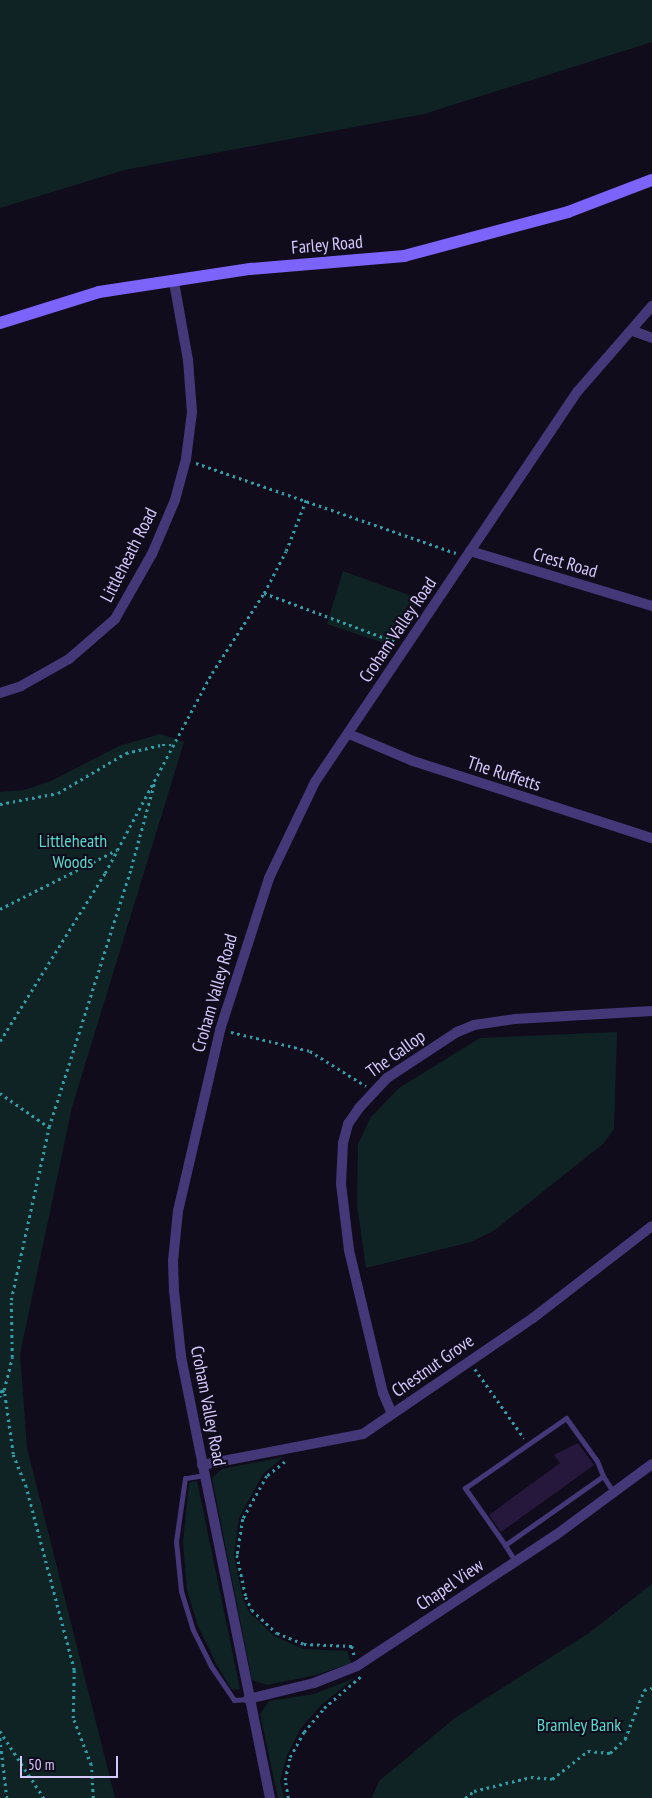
<!DOCTYPE html>
<style>
body{margin:0}
#map{position:relative;width:652px;height:1798px;overflow:hidden;background:#110c1c;font-family:"PT Sans Narrow",sans-serif}
div>[style]{position:absolute}
[style*='--x']{left:calc(var(--x)*1px);top:calc(var(--y)*1px);width:calc(var(--w)*1px);rotate:calc(var(--a)*1deg)}
.green>*{inset:0;background:#0f2325}
.building>*{inset:0;background:#25183c}
.path>*{height:2.5px;margin-top:-1.25px;transform-origin:0;background:repeating-linear-gradient(90deg,#309fa9 0 2.5px,transparent 0 6.5px)}
.lane>*{height:5px;margin:-2.5px;padding:0 2.5px;transform-origin:2.5px;border-radius:2.5px;background:#443879}
.street>*{height:10px;margin:-5px;padding:0 5px;transform-origin:5px;border-radius:5px;background:#443879}
.secondary>*{height:12px;margin:-6px;padding:0 6px;transform-origin:6px;border-radius:6px;background:#7c63fa}
span{translate:-50% -50%;white-space:nowrap;text-align:center;line-height:1.15;-webkit-text-stroke:4px #110c1c;paint-order:stroke}
.street-label{font-size:18px;color:#d6c8fd}
.park-label{font-size:18px;color:#58dacc}
.scale{position:absolute;left:20px;top:1756px;width:98px;height:22px;box-sizing:border-box;border:2px solid #d6c8fd;border-top:0;padding-left:6px;font-size:15px;line-height:18px;white-space:nowrap;color:#d6c8fd;-webkit-text-stroke:4px #110c1c;paint-order:stroke}
</style>
<div id="map">
<div class="green">
<i style="clip-path:polygon(0 0,652px 0,652px 42px,424px 114px,124px 170px,0 208px)"></i>
<i style="clip-path:polygon(343px 571px,420px 599px,390px 645px,327px 624px)"></i>
<i style="clip-path:polygon(160px 734px,184px 742px,72px 1107px,20px 1354px,27px 1448px,115px 1798px,0 1798px,0 792px,24px 790px,51px 781px,119px 746px)"></i>
<i style="clip-path:polygon(617px 1032px,614px 1129px,604px 1143px,495px 1230px,471px 1242px,366px 1268px,357px 1204px,358px 1144px,371px 1117px,399px 1088px,480px 1038px)"></i>
<i style="clip-path:polygon(283px 1457px,263px 1474px,239px 1518px,234px 1556px,243px 1599px,249px 1612px,274px 1636px,303px 1649px,347px 1651px,351px 1663px,316px 1675px,267px 1685px,252px 1680px,212px 1478px,222px 1469px)"></i>
<i style="clip-path:polygon(197px 1481px,220px 1592px,240px 1689px,232px 1690px,217px 1665px,198px 1626px,187px 1590px,183px 1542px,189px 1483px)"></i>
<i style="clip-path:polygon(652px 1584px,652px 1798px,372px 1798px,379px 1781px,455px 1718px,589px 1633px)"></i>
<i style="clip-path:polygon(355px 1678px,321px 1705px,301px 1728px,287px 1755px,280px 1781px,284px 1798px,278px 1798px,260px 1714px,269px 1701px,314px 1694px)"></i>
</div>
<div class="building">
<i style="clip-path:polygon(578px 1443px,594px 1465px,501px 1532px,489px 1515px,560px 1463px,554px 1455px)"></i>
</div>
<div class="path">
<i style="--x:196;--y:463;--w:275;--a:19.1"></i>
<i style="--x:264;--y:593;--w:141;--a:20.4"></i>
<i style="--x:0;--y:804;--w:59;--a:-10.7"></i>
<i style="--x:58;--y:793;--w:79;--a:-30.5"></i>
<i style="--x:126;--y:753;--w:37;--a:-13"></i>
<i style="--x:162;--y:745;--w:13;--a:0"></i>
<i style="--x:0;--y:909;--w:131;--a:-26.8"></i>
<i style="--x:231;--y:1032;--w:81;--a:13.5"></i>
<i style="--x:310;--y:1051;--w:66;--a:32"></i>
<i style="--x:0;--y:1041;--w:198;--a:-58"></i>
<i style="--x:105;--y:873;--w:227;--a:-61.9"></i>
<i style="--x:212;--y:673;--w:95;--a:-57"></i>
<i style="--x:264;--y:593;--w:47;--a:-62.4"></i>
<i style="--x:286;--y:551;--w:55;--a:-68.6"></i>
<i style="--x:0;--y:1093;--w:60;--a:34.8"></i>
<i style="--x:475;--y:1369;--w:85;--a:54.6"></i>
<i style="--x:0;--y:1392;--w:4;--a:-27"></i>
<i style="--x:4;--y:1390;--w:8;--a:120"></i>
<i style="--x:285;--y:1462;--w:23;--a:142"></i>
<i style="--x:267;--y:1476;--w:49;--a:119.2"></i>
<i style="--x:243;--y:1519;--w:36;--a:99"></i>
<i style="--x:237;--y:1555;--w:43;--a:77.9"></i>
<i style="--x:246;--y:1597;--w:14;--a:65"></i>
<i style="--x:252;--y:1610;--w:34;--a:43"></i>
<i style="--x:277;--y:1633;--w:29;--a:22"></i>
<i style="--x:304;--y:1644;--w:48;--a:2.4"></i>
<i style="--x:352;--y:1646;--w:9;--a:77"></i>
<i style="--x:0;--y:1731;--w:80;--a:56.7"></i>
<i style="--x:0;--y:1738;--w:60;--a:83.3"></i>
<i style="--x:93;--y:1798;--w:33;--a:-93"></i>
<i style="--x:91;--y:1765;--w:50;--a:-111"></i>
<i style="--x:73;--y:1718;--w:48;--a:-88.8"></i>
<i style="--x:74;--y:1670;--w:189;--a:-104.7"></i>
<i style="--x:26;--y:1487;--w:35;--a:-112"></i>
<i style="--x:13;--y:1454;--w:65;--a:-98"></i>
<i style="--x:4;--y:1390;--w:34;--a:-76"></i>
<i style="--x:12;--y:1357;--w:57;--a:-91"></i>
<i style="--x:11;--y:1300;--w:177;--a:-77.6"></i>
<i style="--x:49;--y:1127;--w:272;--a:-72.4"></i>
<i style="--x:131;--y:868;--w:91;--a:-74.7"></i>
<i style="--x:288;--y:1798;--w:18;--a:-99"></i>
<i style="--x:285;--y:1780;--w:24;--a:-78"></i>
<i style="--x:290;--y:1757;--w:29;--a:-61"></i>
<i style="--x:304;--y:1732;--w:31;--a:-50"></i>
<i style="--x:324;--y:1708;--w:48;--a:-40.7"></i>
<i style="--x:465;--y:1798;--w:11;--a:-38"></i>
<i style="--x:474;--y:1791;--w:59;--a:-13.8"></i>
<i style="--x:531;--y:1777;--w:21;--a:5"></i>
<i style="--x:552;--y:1779;--w:46;--a:-37.9"></i>
<i style="--x:588;--y:1751;--w:22;--a:5"></i>
<i style="--x:610;--y:1753;--w:21;--a:-43"></i>
<i style="--x:625;--y:1739;--w:53;--a:-68.8"></i>
<i style="--x:644;--y:1690;--w:8;--a:-14"></i>
</div>
<div class="lane">
<i style="--x:205;--y:1475;--w:20;--a:171"></i>
<i style="--x:185;--y:1478;--w:64;--a:98.1"></i>
<i style="--x:176;--y:1541;--w:50;--a:84.3"></i>
<i style="--x:181;--y:1591;--w:39;--a:73"></i>
<i style="--x:192;--y:1628;--w:42;--a:63.4"></i>
<i style="--x:211;--y:1666;--w:41;--a:55.9"></i>
<i style="--x:234;--y:1700;--w:14;--a:-4"></i>
<i style="--x:505;--y:1545;--w:70;--a:-125.1"></i>
<i style="--x:465;--y:1488;--w:123;--a:-34.7"></i>
<i style="--x:566;--y:1418;--w:53;--a:54.2"></i>
<i style="--x:597;--y:1461;--w:16;--a:68"></i>
<i style="--x:515;--y:1561;--w:19;--a:-122"></i>
<i style="--x:505;--y:1545;--w:120;--a:-35.1"></i>
<i style="--x:603;--y:1476;--w:20;--a:57"></i>
</div>
<div class="street">
<i style="--x:633;--y:331;--w:20;--a:20"></i>
<i style="--x:470;--y:551;--w:190;--a:16.8"></i>
<i style="--x:0;--y:693;--w:22;--a:-18"></i>
<i style="--x:21;--y:686;--w:55;--a:-29.4"></i>
<i style="--x:69;--y:659;--w:61;--a:-41"></i>
<i style="--x:115;--y:619;--w:75;--a:-60.4"></i>
<i style="--x:152;--y:554;--w:59;--a:-66.9"></i>
<i style="--x:175;--y:500;--w:42;--a:-75"></i>
<i style="--x:186;--y:459;--w:47;--a:-82.7"></i>
<i style="--x:192;--y:412;--w:52;--a:-94.4"></i>
<i style="--x:188;--y:360;--w:79;--a:-100.2"></i>
<i style="--x:349;--y:734;--w:69;--a:22.9"></i>
<i style="--x:413;--y:761;--w:251;--a:17.9"></i>
<i style="--x:392;--y:1414;--w:23;--a:-113"></i>
<i style="--x:383;--y:1393;--w:147;--a:-103.4"></i>
<i style="--x:349;--y:1250;--w:66;--a:-96.9"></i>
<i style="--x:341;--y:1184;--w:41;--a:-87.2"></i>
<i style="--x:343;--y:1143;--w:20;--a:-75"></i>
<i style="--x:348;--y:1124;--w:19;--a:-55"></i>
<i style="--x:359;--y:1108;--w:41;--a:-47"></i>
<i style="--x:387;--y:1078;--w:84;--a:-33.3"></i>
<i style="--x:457;--y:1032;--w:18;--a:-22"></i>
<i style="--x:474;--y:1025;--w:41;--a:-8.3"></i>
<i style="--x:515;--y:1019;--w:137;--a:-3.3"></i>
<i style="--x:202;--y:1465;--w:164;--a:-10.9"></i>
<i style="--x:363;--y:1434;--w:206;--a:-34.3"></i>
<i style="--x:533;--y:1318;--w:150;--a:-37.7"></i>
<i style="--x:248;--y:1699;--w:68;--a:-13.6"></i>
<i style="--x:314;--y:1683;--w:46;--a:-21.6"></i>
<i style="--x:357;--y:1666;--w:238;--a:-33.4"></i>
<i style="--x:556;--y:1535;--w:119;--a:-36.5"></i>
<i style="--x:270;--y:1798;--w:451;--a:-101.4"></i>
<i style="--x:181;--y:1356;--w:65;--a:-96.1"></i>
<i style="--x:174;--y:1291;--w:30;--a:-92"></i>
<i style="--x:173;--y:1261;--w:50;--a:-84.3"></i>
<i style="--x:178;--y:1211;--w:186;--a:-76.9"></i>
<i style="--x:220;--y:1030;--w:160;--a:-72.1"></i>
<i style="--x:269;--y:878;--w:106;--a:-64.4"></i>
<i style="--x:315;--y:782;--w:471;--a:-56.1"></i>
<i style="--x:578;--y:391;--w:113;--a:-49"></i>
</div>
<div class="secondary">
<i style="--x:0;--y:323;--w:104;--a:-17.4"></i>
<i style="--x:99;--y:292;--w:153;--a:-8.7"></i>
<i style="--x:250;--y:269;--w:155;--a:-4.8"></i>
<i style="--x:404;--y:256;--w:170;--a:-15"></i>
<i style="--x:568;--y:212;--w:90;--a:-20.9"></i>
</div>
<div class="street-label">
<span style="left:327px;top:245px;rotate:-5deg">Farley Road</span>
<span style="left:129px;top:555px;rotate:-63deg">Littleheath Road</span>
<span style="left:565px;top:563px;rotate:16deg">Crest Road</span>
<span style="left:398px;top:630px;rotate:-56deg">Croham Valley Road</span>
<span style="left:504px;top:774px;rotate:18deg">The Ruffetts</span>
<span style="left:215px;top:993px;rotate:-74deg">Croham Valley Road</span>
<span style="left:396px;top:1054px;rotate:-36deg">The Gallop</span>
<span style="left:433px;top:1366px;rotate:-35deg">Chestnut Grove</span>
<span style="left:208px;top:1406px;rotate:79deg">Croham Valley Road</span>
<span style="left:450px;top:1585px;rotate:-34deg">Chapel View</span>
</div>
<div class="park-label">
<span style="left:73px;top:852px">Littleheath<br>Woods</span>
<span style="left:579px;top:1725px">Bramley Bank</span>
</div>
<div class="scale">50 m</div>
</div>
